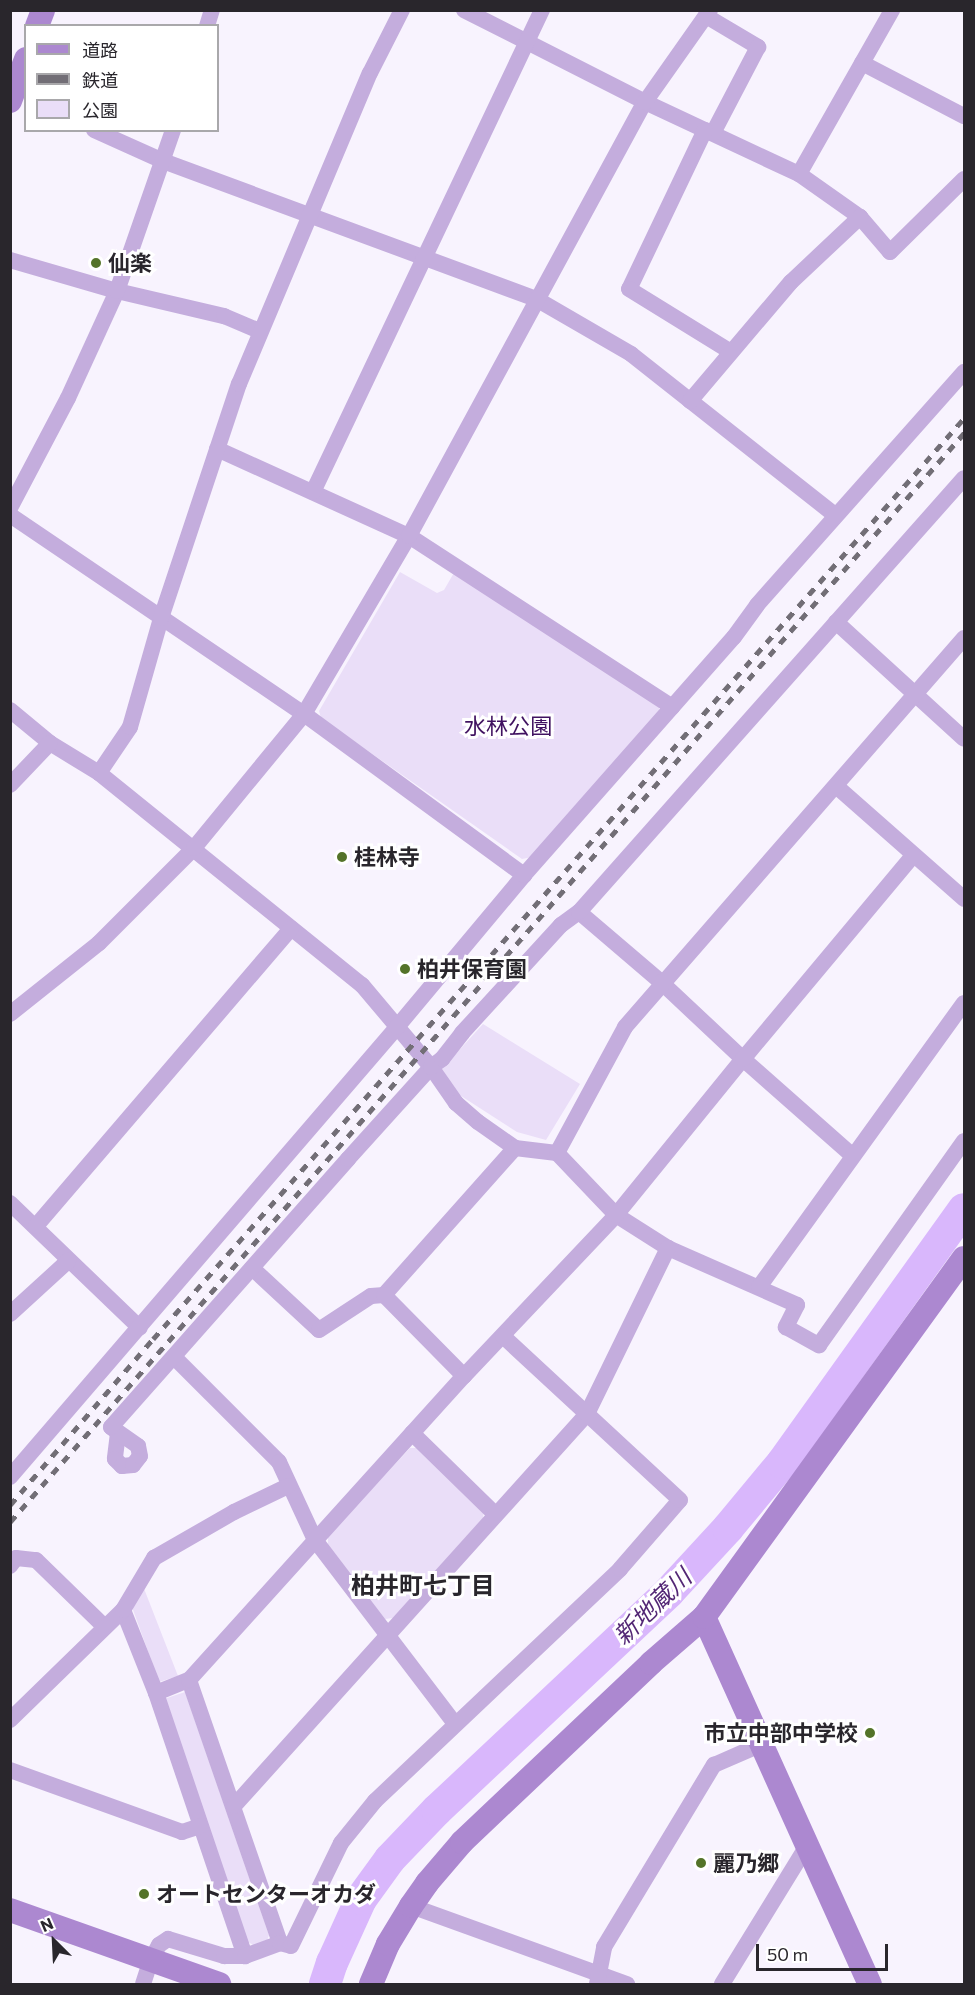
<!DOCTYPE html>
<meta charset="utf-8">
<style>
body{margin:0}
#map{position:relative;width:975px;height:1995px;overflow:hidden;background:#f8f3fe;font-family:Commissioner,"Noto Sans JP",sans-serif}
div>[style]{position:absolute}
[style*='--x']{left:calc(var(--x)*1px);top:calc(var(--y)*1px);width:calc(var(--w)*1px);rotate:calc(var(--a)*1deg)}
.green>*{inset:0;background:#eadef8}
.river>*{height:32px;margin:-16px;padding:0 16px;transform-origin:16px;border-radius:16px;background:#d9b7fc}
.street>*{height:16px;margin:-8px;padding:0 8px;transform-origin:8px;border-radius:8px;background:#c4addd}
.secondary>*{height:24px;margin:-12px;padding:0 12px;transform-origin:12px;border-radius:12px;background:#ac88d0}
.rail>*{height:4.5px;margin-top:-2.25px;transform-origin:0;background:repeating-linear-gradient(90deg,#726e76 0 8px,transparent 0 16px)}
.dots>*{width:16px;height:16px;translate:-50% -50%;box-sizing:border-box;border:3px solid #fff;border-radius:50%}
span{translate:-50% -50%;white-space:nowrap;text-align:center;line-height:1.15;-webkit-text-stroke:6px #fff;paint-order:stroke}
.poi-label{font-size:22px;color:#29262c;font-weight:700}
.left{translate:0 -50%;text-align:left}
.right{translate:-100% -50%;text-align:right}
.park-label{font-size:22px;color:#401260}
.neighbourhood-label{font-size:24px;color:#29262c;font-weight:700}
.water-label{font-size:24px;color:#532775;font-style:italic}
.frame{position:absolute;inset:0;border:12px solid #29262c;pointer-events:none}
.legend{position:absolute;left:24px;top:24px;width:195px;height:108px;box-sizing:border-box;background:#fff;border:2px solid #a9a8ab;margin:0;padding:8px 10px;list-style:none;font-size:18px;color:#29262c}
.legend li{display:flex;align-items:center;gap:12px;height:30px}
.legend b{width:30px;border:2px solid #a9a8ab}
.north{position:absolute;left:24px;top:1911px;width:60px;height:60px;-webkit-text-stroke:4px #fff;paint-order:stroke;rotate:336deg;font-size:16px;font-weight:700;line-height:24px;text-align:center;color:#29262c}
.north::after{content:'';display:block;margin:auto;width:21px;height:27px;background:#29262c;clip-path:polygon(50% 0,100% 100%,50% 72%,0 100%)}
.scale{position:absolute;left:756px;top:1944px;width:132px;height:27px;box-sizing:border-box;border:3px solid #29262c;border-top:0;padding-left:8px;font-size:18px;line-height:21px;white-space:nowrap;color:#29262c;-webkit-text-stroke:4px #fff;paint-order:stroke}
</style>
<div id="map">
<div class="green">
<i style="clip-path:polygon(455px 571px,659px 705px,659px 713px,532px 857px,522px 859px,321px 718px,319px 711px,400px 572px,437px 593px,444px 590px)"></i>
<i style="clip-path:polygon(483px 1024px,580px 1084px,546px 1140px,517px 1132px,458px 1094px,442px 1069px)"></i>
<i style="clip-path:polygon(410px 1448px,418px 1448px,484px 1510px,483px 1518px,393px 1618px,385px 1619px,328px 1545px,328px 1536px)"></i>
<i style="clip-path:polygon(143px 1586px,178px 1676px,159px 1682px,132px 1607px)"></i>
<i style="clip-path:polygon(185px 1692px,269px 1935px,267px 1941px,255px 1946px,248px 1942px,164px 1699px)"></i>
</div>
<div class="river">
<i style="--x:325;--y:1984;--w:22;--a:-72"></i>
<i style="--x:332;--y:1963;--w:70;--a:-65.6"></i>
<i style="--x:361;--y:1899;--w:49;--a:-54.1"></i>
<i style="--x:390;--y:1859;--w:68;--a:-46.2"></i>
<i style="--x:437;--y:1810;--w:318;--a:-43.2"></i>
<i style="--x:669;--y:1592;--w:87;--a:-47.3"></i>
<i style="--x:728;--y:1528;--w:85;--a:-50.3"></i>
<i style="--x:782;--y:1463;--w:312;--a:-54.4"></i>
</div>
<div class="street">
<i style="--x:464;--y:10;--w:203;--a:26.9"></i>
<i style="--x:645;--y:102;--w:170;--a:25.1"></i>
<i style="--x:799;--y:174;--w:75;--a:35.2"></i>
<i style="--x:860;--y:217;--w:46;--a:49.4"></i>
<i style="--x:890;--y:252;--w:104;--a:-44.6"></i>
<i style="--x:706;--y:16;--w:61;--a:30.8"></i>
<i style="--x:758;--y:47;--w:97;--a:117.6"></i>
<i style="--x:207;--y:26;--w:17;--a:-73"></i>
<i style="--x:862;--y:63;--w:115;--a:27.5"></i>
<i style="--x:94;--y:130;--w:76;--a:24.2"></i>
<i style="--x:163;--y:161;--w:400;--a:20.3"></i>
<i style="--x:538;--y:300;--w:108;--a:30.1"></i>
<i style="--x:631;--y:354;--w:260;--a:38.3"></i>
<i style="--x:705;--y:130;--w:176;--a:115.5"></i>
<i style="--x:629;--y:289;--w:120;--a:31.7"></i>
<i style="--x:799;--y:174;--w:189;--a:-60.4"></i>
<i style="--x:10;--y:260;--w:111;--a:16.2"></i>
<i style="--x:117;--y:291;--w:110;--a:13.2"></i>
<i style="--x:224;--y:316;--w:39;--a:23"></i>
<i style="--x:690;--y:401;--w:156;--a:-49.7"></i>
<i style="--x:791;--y:282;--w:95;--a:-43.3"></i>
<i style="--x:217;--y:449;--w:211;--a:24.4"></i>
<i style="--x:409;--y:536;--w:314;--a:33"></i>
<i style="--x:313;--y:492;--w:534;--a:-64.59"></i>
<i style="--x:10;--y:508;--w:124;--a:-62.2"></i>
<i style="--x:68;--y:398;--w:118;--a:-65.4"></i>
<i style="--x:117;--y:291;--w:170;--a:-70.8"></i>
<i style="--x:10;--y:515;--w:355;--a:34.1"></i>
<i style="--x:304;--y:714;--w:273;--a:36.2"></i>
<i style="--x:836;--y:622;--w:173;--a:42.4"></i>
<i style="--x:10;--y:710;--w:52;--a:39.5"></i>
<i style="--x:50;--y:743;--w:57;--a:31.5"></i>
<i style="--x:99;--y:773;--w:338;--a:38.9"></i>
<i style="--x:362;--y:985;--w:107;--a:49.9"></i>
<i style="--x:431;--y:1067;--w:44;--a:55.2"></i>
<i style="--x:456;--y:1103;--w:29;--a:41"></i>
<i style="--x:478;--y:1122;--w:45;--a:35.1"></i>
<i style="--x:515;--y:1148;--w:42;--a:6.8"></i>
<i style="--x:557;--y:1153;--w:86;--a:46.4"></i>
<i style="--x:616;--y:1215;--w:62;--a:32.4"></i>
<i style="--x:668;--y:1248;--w:141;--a:23.8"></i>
<i style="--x:797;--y:1305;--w:25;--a:117"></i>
<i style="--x:786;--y:1327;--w:38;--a:29"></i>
<i style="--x:819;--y:1345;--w:250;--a:-54.6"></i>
<i style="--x:99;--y:773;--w:55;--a:-56"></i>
<i style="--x:130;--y:727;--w:113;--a:-74.1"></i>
<i style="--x:161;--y:618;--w:247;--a:-71.6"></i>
<i style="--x:239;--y:384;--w:337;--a:-67.2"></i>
<i style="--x:370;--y:73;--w:71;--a:-63.1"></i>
<i style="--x:10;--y:785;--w:58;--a:-46.4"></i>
<i style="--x:836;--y:786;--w:171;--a:41.4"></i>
<i style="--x:579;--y:912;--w:108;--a:40.5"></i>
<i style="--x:661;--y:982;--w:112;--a:43.2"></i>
<i style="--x:743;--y:1059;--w:145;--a:41.4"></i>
<i style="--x:10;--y:1014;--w:114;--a:-38.6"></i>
<i style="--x:99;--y:943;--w:134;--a:-45"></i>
<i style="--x:194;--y:848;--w:173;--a:-50.6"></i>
<i style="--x:304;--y:714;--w:207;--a:-59.5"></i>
<i style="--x:409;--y:536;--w:494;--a:-61.5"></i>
<i style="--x:645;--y:102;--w:113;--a:-54.8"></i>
<i style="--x:557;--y:1153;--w:143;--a:-61.6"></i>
<i style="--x:625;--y:1027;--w:516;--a:-48.93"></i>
<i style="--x:10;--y:1203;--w:180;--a:43.9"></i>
<i style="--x:36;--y:1226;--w:392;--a:-49.4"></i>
<i style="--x:252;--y:1268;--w:91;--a:42.8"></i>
<i style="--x:319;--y:1330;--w:62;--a:-33.2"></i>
<i style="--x:371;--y:1296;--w:13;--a:-4"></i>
<i style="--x:384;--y:1295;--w:197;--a:-48.3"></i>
<i style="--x:759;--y:1287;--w:350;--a:-54.2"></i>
<i style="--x:384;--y:1295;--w:114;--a:45.4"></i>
<i style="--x:10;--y:1314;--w:79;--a:-42.4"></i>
<i style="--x:174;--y:1357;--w:148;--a:45"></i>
<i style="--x:279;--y:1462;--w:86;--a:65.2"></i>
<i style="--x:315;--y:1540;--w:231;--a:52.7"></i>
<i style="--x:118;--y:1433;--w:26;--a:97"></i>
<i style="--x:115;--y:1459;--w:10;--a:45"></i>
<i style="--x:122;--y:1466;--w:11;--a:-5"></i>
<i style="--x:133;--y:1465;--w:11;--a:-52"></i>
<i style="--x:140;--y:1456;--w:10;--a:-101"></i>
<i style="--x:138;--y:1446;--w:33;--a:-145"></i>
<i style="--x:111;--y:1427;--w:358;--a:-48.5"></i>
<i style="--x:348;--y:1159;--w:124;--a:-47.9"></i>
<i style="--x:431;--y:1067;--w:14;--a:-36"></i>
<i style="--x:442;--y:1059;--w:33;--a:-52"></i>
<i style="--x:462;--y:1033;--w:147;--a:-47.5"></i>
<i style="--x:561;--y:925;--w:22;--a:-36"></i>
<i style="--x:579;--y:912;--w:580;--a:-48.42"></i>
<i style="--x:412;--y:1433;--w:117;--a:44.3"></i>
<i style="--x:10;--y:1477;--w:594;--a:-49.3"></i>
<i style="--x:397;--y:1027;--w:198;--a:-50.1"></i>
<i style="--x:524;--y:875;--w:317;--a:-48.6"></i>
<i style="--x:734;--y:637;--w:39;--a:-54"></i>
<i style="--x:757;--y:605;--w:312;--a:-48.4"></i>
<i style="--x:10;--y:1566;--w:10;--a:-53"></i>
<i style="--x:16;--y:1558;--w:20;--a:6"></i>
<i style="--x:36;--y:1560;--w:96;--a:44.2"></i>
<i style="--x:123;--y:1610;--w:89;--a:68.3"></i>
<i style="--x:156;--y:1693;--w:278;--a:71.3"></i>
<i style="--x:189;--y:1680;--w:278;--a:70.9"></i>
<i style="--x:156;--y:1693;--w:35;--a:-22"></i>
<i style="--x:189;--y:1680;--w:410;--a:-47.9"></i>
<i style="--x:464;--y:1376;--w:221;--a:-46.6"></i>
<i style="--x:616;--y:1215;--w:201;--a:-50.9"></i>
<i style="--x:743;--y:1059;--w:265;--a:-50.1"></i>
<i style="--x:10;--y:1720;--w:158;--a:-44.2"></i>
<i style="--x:123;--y:1610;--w:61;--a:-59.2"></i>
<i style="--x:154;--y:1558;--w:92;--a:-29.9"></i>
<i style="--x:234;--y:1512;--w:60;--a:-25.7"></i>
<i style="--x:10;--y:1770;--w:183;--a:19.8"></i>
<i style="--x:182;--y:1832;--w:19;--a:-18"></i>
<i style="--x:234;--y:1806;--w:528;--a:-48"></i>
<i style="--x:587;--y:1414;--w:185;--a:-64"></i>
<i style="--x:411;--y:1906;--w:230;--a:19.9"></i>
<i style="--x:143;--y:1984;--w:25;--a:-72"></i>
<i style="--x:151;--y:1960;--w:17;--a:-62"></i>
<i style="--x:159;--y:1945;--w:11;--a:-34"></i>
<i style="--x:168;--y:1939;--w:59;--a:16.9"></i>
<i style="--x:224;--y:1956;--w:21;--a:0"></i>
<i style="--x:245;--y:1956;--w:37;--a:-20"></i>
<i style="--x:280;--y:1943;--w:11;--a:15"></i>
<i style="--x:291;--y:1946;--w:114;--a:-64.1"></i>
<i style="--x:341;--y:1843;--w:54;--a:-51"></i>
<i style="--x:375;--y:1801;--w:337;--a:-43.4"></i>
<i style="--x:620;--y:1569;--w:91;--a:-49"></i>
<i style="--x:680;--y:1500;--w:241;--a:-137.2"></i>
<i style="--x:597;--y:1984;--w:38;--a:-79"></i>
<i style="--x:604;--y:1947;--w:213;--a:-58.9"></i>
<i style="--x:714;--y:1765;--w:52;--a:-23.6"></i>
<i style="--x:722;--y:1984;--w:164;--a:-58.4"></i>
</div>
<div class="secondary">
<i style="--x:37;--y:26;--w:17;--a:-69"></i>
<i style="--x:10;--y:101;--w:45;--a:-69.1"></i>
<i style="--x:704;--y:1617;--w:403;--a:65.7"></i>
<i style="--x:10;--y:1910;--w:222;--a:19.5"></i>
<i style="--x:371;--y:1984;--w:43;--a:-67"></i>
<i style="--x:388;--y:1944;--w:44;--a:-58.8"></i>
<i style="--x:411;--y:1906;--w:28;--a:-55"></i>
<i style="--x:427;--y:1883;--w:54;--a:-49.5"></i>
<i style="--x:462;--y:1842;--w:260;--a:-43.4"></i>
<i style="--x:651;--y:1663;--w:70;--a:-41"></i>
<i style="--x:704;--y:1617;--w:443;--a:-54.1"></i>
</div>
<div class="rail">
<i style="--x:10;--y:1505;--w:219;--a:-49.3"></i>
<i style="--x:153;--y:1339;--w:1227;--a:-48.63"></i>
<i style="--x:10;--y:1522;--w:1448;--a:-48.78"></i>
</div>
<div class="dots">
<i style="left:96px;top:263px;background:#547329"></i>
<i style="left:342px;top:857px;background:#547329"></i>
<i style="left:405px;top:969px;background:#547329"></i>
<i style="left:870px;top:1733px;background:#547329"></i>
<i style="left:701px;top:1863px;background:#547329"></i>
<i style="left:144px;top:1894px;background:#547329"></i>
</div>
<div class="poi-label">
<span class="left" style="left:108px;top:263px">仙楽</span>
<span class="left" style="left:354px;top:857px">桂林寺</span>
<span class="left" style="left:417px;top:969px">柏井保育園</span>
<span class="right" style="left:858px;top:1733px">市立中部中学校</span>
<span class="left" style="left:713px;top:1863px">麗乃郷</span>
<span class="left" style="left:156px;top:1894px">オートセンターオカダ</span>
</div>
<div class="park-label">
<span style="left:508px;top:726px">水林公園</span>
</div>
<div class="neighbourhood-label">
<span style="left:423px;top:1585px">柏井町七丁目</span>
</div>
<div class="water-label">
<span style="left:652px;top:1606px;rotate:-44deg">新地蔵川</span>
</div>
<div class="frame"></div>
<ul class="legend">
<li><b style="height:8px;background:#ac88d0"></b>道路</li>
<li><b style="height:8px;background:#726e76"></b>鉄道</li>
<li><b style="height:16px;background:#eadef8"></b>公園</li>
</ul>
<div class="north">N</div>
<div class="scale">50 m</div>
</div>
